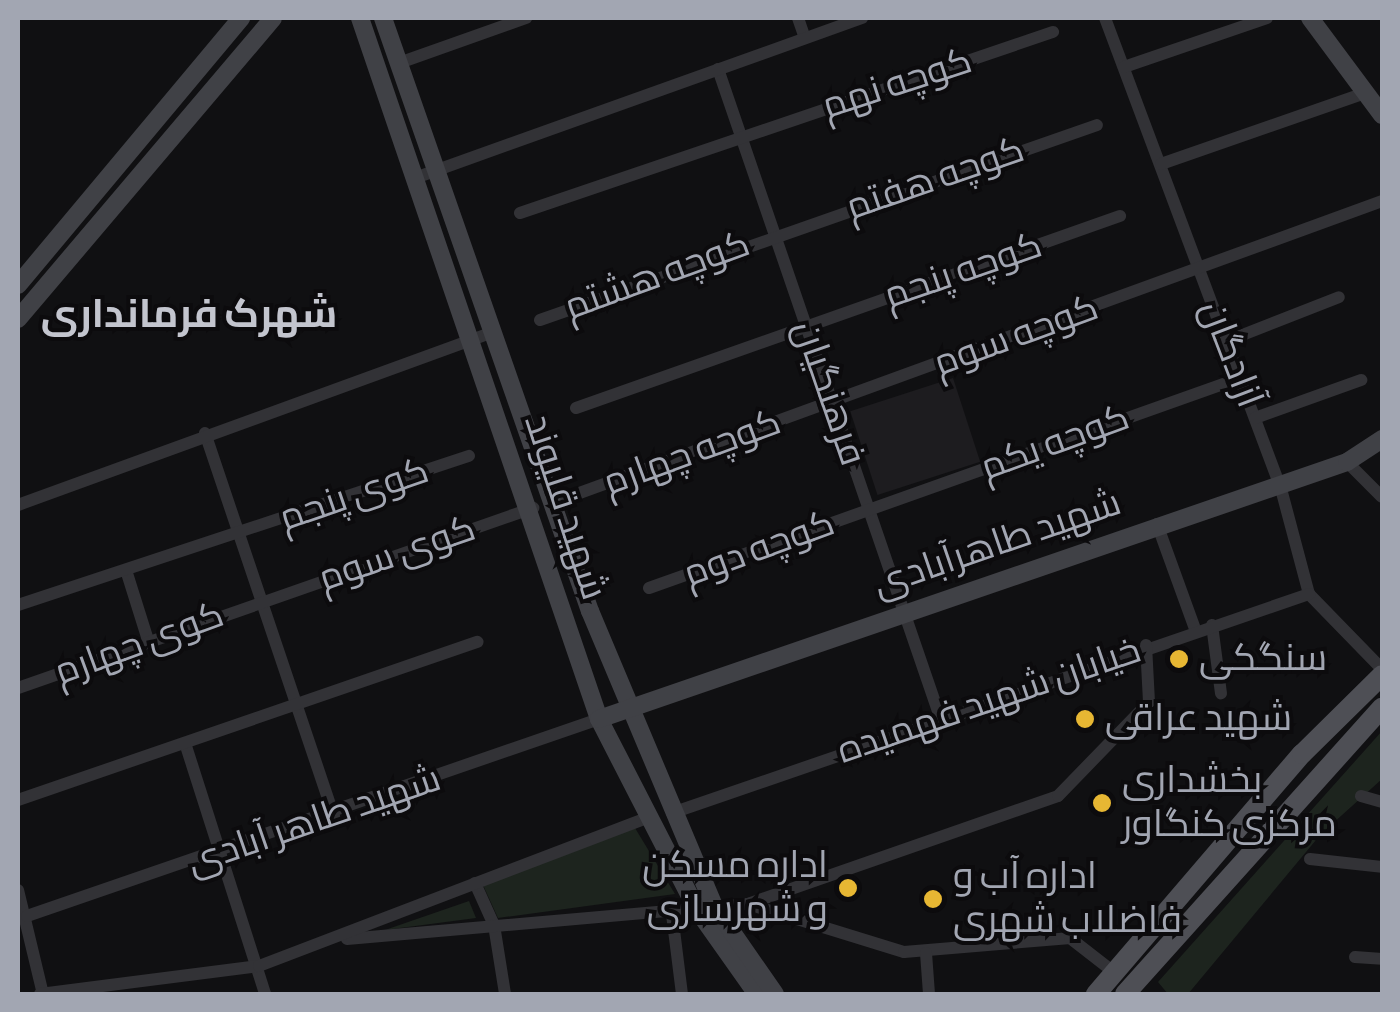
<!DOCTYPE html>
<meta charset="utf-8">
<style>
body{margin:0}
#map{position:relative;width:1400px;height:1012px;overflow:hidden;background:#101012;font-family:"Sofia Sans Condensed",Cairo,sans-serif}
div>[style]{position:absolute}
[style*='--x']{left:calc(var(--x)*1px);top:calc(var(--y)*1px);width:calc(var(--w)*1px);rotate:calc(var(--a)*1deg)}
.built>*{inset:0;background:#1d1c1f;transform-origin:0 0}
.green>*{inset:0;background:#1d241e}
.street>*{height:12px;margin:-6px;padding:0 6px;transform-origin:6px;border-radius:6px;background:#323236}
.secondary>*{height:18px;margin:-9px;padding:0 9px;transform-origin:9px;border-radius:9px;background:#404146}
.primary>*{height:20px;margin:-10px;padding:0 10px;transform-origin:10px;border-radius:10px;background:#4e4f55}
.dots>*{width:28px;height:28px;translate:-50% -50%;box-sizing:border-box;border:5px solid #0c0b0d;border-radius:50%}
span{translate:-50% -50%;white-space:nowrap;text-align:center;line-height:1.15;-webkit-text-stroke:8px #0c0b0d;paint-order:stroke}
.street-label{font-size:38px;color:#a2a6b2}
.poi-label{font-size:38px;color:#a2a6b2}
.left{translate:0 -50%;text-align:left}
.right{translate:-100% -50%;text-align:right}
.neighbourhood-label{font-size:40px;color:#c3c5ce;font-weight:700}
.frame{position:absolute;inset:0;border:20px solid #a2a6b2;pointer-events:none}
</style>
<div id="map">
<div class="built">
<i style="left:953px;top:378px;width:88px;height:108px;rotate:72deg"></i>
</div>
<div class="green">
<i style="clip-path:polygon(1382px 731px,1382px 779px,1321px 834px,1188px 994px,1168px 994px,1158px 982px)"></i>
<i style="clip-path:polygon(635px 828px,675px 894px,498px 918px,483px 885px)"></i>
<i style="clip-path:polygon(469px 901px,476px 918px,385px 930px)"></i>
</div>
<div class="street">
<i style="--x:798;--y:18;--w:21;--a:71"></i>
<i style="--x:1105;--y:18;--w:499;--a:69.5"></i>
<i style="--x:1280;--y:485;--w:113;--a:75.1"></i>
<i style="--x:1309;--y:594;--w:105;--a:45.8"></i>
<i style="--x:399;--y:63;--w:135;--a:-19.5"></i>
<i style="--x:1124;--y:67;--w:151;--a:-18.9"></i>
<i style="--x:718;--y:69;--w:685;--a:71.09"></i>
<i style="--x:1161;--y:164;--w:216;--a:-19.2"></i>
<i style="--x:415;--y:178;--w:475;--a:-19.7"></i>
<i style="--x:520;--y:213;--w:563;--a:-18.76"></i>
<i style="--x:540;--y:320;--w:590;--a:-19.29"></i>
<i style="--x:1227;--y:341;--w:120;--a:-21.4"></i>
<i style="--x:576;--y:408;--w:577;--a:-19.44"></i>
<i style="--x:1255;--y:418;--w:113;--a:-19.7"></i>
<i style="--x:205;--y:433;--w:405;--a:71.4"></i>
<i style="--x:1347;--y:462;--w:49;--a:45"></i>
<i style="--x:552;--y:503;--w:883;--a:-19.99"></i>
<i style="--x:18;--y:505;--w:506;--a:-20.01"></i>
<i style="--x:1157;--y:524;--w:112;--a:70.1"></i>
<i style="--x:126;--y:570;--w:73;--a:72.6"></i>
<i style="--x:649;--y:588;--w:627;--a:-19.56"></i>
<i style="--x:18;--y:605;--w:475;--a:-18.3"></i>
<i style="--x:1212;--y:625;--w:69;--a:82.5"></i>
<i style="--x:18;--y:688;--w:546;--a:-19.27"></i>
<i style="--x:186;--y:746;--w:260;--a:72.3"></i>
<i style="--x:1361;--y:796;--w:22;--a:16"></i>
<i style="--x:18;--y:800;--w:486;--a:-19"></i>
<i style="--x:672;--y:813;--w:674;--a:-18.97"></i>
<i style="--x:1310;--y:859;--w:72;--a:6.3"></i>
<i style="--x:475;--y:883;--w:46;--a:65.7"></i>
<i style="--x:494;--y:925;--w:70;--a:80.9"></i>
<i style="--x:18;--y:890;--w:107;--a:76.5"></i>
<i style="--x:748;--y:904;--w:328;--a:-19.2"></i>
<i style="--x:1058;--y:796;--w:131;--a:-45.9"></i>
<i style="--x:1149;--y:702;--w:57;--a:-93"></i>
<i style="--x:671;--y:906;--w:89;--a:82.9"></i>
<i style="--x:27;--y:916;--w:605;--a:-19"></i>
<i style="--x:347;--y:939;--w:403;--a:-5"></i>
<i style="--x:748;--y:904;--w:163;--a:17.1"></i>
<i style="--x:904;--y:952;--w:167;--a:-4.8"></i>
<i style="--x:1070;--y:938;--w:57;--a:37.9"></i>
<i style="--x:926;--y:953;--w:41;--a:85.8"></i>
<i style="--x:1355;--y:957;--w:27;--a:4"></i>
<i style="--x:40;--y:994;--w:221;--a:-7.3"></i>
<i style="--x:259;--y:966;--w:414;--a:-20.9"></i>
</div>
<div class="secondary">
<i style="--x:360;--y:18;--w:741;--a:71.17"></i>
<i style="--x:599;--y:719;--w:212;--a:62.8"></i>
<i style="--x:696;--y:908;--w:105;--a:54.7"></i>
<i style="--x:383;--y:18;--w:628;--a:70.76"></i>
<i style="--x:590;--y:611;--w:320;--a:67.2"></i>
<i style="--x:714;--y:906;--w:107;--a:55.3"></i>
<i style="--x:1310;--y:18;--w:121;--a:53.4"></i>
<i style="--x:18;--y:285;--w:348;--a:-50.1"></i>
<i style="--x:18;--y:319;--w:394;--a:-49.7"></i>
<i style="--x:599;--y:719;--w:791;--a:-18.96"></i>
<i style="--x:1347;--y:462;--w:42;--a:-33.3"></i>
</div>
<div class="primary">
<i style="--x:1096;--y:994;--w:316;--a:-49.4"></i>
<i style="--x:1302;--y:754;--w:112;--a:-44.6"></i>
<i style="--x:1125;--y:994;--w:385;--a:-48.1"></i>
</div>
<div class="dots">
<i style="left:1179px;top:659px;background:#e7b733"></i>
<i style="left:1085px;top:719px;background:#e7b733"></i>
<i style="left:1102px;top:803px;background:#e7b733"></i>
<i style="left:848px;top:888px;background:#e7b733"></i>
<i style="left:933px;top:899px;background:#e7b733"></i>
</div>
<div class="street-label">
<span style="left:897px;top:84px;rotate:-18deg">کوچه نهم</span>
<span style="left:935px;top:179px;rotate:-19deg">کوچه هفتم</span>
<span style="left:963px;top:271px;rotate:-19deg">کوچه پنجم</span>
<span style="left:657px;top:276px;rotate:-20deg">کوچه هشتم</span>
<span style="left:1016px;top:336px;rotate:-20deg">کوچه سوم</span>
<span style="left:1231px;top:354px;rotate:69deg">آزادگان</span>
<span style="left:829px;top:393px;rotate:71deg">فرهنگیان</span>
<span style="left:1055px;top:443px;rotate:-20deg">کوچه یکم</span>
<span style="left:692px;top:453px;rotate:-20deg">کوچه چهارم</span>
<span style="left:354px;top:495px;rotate:-19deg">کوی پنجم</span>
<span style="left:565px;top:507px;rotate:72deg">شهید قلیوند</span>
<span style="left:997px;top:544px;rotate:-19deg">شهید طاهرآبادی</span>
<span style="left:759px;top:549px;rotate:-20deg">کوچه دوم</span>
<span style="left:397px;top:554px;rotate:-19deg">کوی سوم</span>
<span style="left:139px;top:644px;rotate:-20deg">کوی چهارم</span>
<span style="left:989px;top:701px;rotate:-19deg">خیابان شهید فهمیده</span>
<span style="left:314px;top:821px;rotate:-19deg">شهید طاهر آبادی</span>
</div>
<div class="poi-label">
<span class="left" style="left:1199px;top:659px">سنگکی</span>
<span class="left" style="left:1105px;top:719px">شهید عراقی</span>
<span class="left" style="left:1122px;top:803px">بخشداری<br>مرکزی کنگاور</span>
<span class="right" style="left:828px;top:888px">اداره مسکن<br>و شهرسازی</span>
<span class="left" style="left:953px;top:899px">اداره آب و<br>فاضلاب شهری</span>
</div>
<div class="neighbourhood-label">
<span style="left:189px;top:315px">شهرک فرمانداری</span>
</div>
<div class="frame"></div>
</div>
